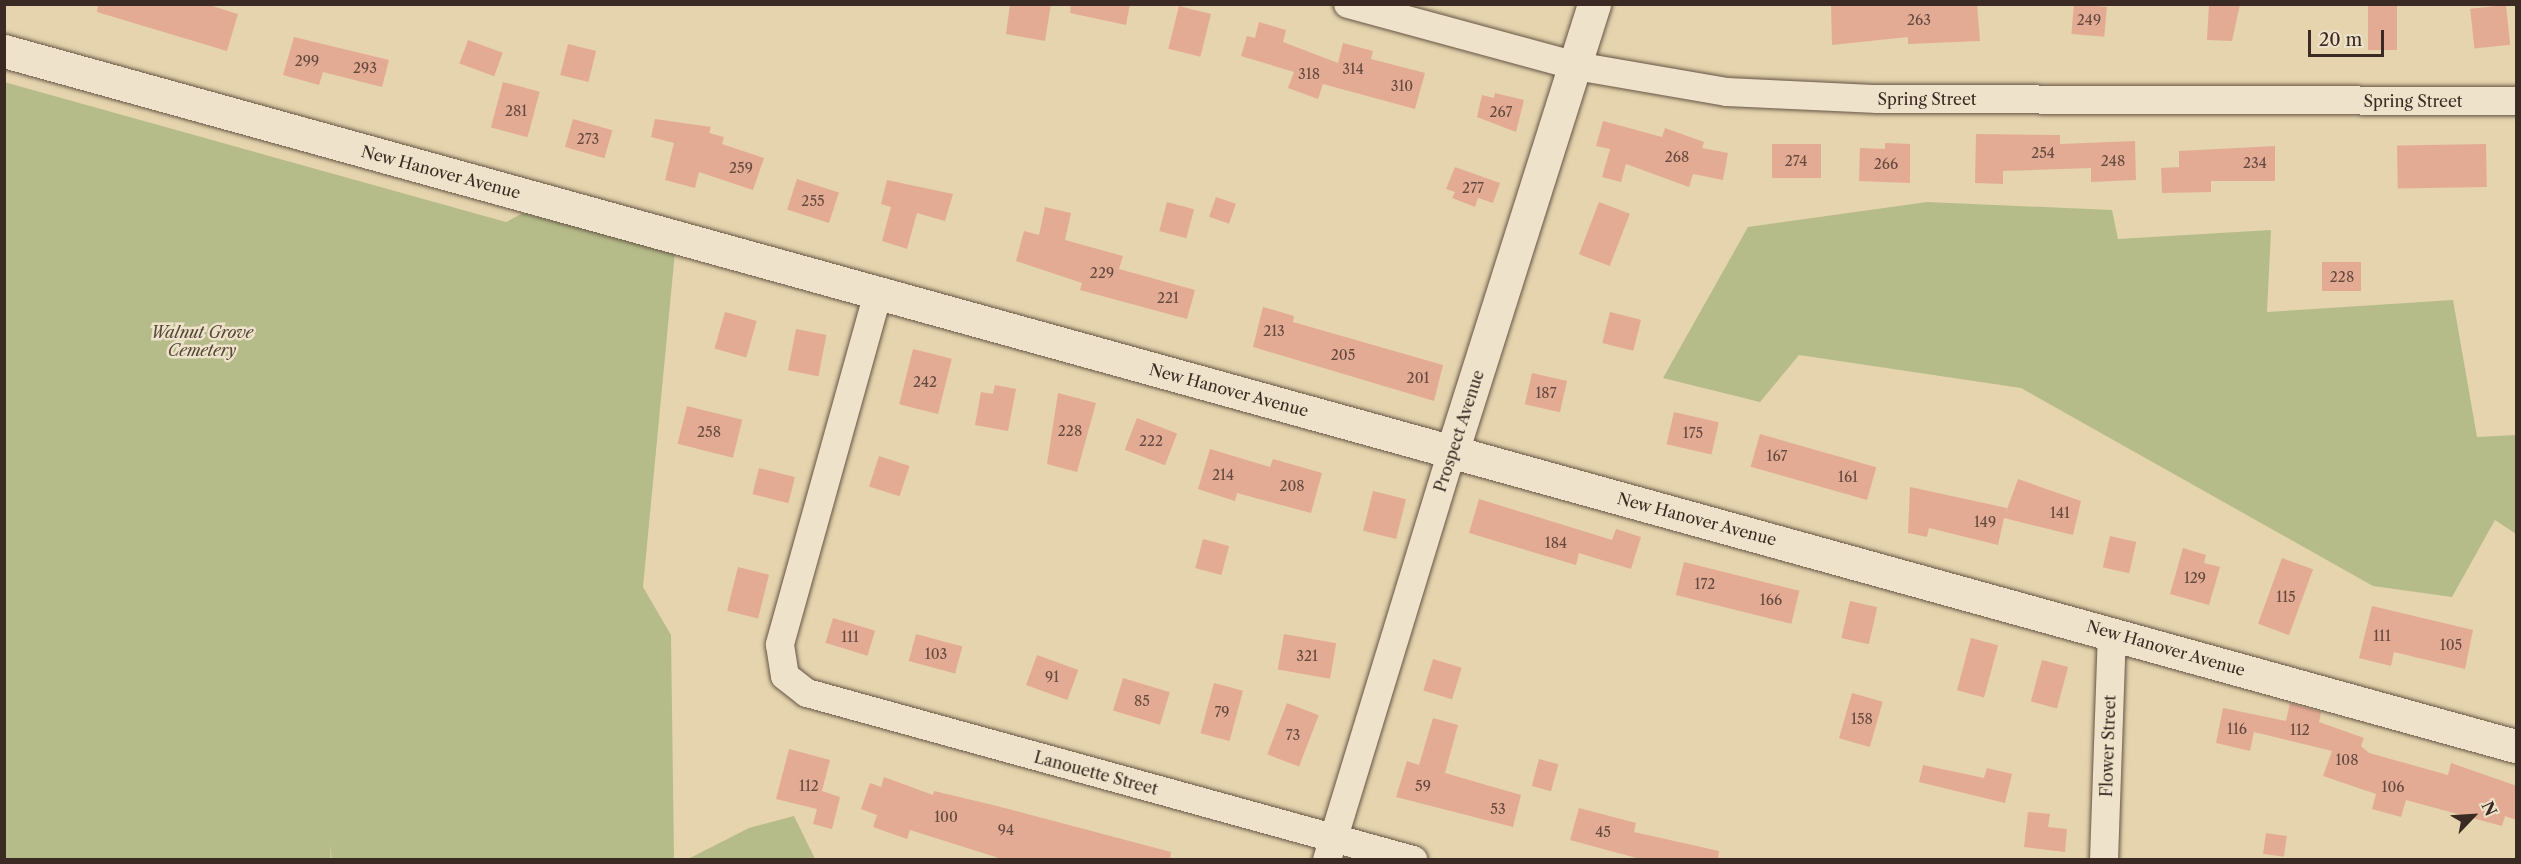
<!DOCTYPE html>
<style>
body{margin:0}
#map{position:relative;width:2521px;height:864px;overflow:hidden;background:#e5d4ad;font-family:"Libre Caslon Text",serif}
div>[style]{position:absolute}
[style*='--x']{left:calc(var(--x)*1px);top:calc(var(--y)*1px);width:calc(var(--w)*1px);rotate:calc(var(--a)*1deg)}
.green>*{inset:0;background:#b5bc89}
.building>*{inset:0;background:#e4ab94;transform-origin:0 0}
.roads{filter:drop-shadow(0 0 2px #665446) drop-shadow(0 0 2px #665446)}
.minor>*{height:28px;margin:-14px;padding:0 14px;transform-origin:14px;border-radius:14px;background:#eee3ca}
.tertiary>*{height:33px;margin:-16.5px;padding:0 16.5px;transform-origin:16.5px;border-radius:16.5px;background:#eee3ca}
.secondary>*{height:33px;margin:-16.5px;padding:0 16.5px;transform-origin:16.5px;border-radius:16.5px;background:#eee3ca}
span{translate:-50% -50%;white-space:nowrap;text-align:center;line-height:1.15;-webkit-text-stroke:5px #eee3ca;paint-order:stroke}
.number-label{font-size:14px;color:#654a3f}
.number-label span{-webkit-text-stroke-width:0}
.street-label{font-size:16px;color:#3b2a23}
.park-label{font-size:16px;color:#534737;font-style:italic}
.frame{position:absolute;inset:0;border:6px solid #3b2a23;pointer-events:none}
.north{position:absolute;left:2443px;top:786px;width:60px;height:60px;-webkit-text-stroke:4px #eee3ca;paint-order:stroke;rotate:65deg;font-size:16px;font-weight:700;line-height:24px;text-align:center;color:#3b2a23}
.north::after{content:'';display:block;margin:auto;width:21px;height:27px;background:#3b2a23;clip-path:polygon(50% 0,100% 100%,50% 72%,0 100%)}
.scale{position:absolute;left:2308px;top:30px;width:76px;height:27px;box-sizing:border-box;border:3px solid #3b2a23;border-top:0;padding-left:8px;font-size:18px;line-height:21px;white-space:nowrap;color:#3b2a23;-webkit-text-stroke:4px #eee3ca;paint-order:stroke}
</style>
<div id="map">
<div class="green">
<i style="clip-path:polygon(4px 82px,506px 222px,523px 213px,675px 252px,643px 587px,671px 635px,674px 859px,332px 860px,330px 845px,331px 860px,5px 859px)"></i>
<i style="clip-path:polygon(1927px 202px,2112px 210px,2118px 239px,2271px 230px,2267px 312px,2453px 300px,2477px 437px,2516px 435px,2516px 534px,2495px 520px,2452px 597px,2373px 586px,2021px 388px,1799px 355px,1760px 402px,1663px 378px,1748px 227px)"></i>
<i style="clip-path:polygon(794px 816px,815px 859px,688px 859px,749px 828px)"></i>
</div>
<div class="building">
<i style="clip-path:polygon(98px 4px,206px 4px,238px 14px,227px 51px,97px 12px)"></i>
<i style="clip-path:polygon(1010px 4px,1051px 4px,1045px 41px,1006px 34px)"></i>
<i style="clip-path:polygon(1071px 4px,1130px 4px,1126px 25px,1070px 13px)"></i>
<i style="clip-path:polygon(1977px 4px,1980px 41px,1908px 44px,1908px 37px,1832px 45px,1831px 5px)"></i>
<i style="left:2074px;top:4px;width:33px;height:30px;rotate:5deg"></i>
<i style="clip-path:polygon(2209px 4px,2240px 4px,2232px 41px,2207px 40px)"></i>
<i style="left:2368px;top:4px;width:29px;height:46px"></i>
<i style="left:2506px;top:5px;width:40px;height:36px;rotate:84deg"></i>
<i style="left:1179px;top:6px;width:33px;height:44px;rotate:14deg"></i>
<i style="clip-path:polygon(1259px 22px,1286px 30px,1283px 42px,1338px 63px,1343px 43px,1373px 51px,1371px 59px,1425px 73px,1415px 109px,1323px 84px,1318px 99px,1288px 88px,1294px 72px,1241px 56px,1247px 36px,1255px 38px)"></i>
<i style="clip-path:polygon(294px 37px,389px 60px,382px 87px,323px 72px,319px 85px,283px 75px)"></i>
<i style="left:468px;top:40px;width:37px;height:25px;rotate:20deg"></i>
<i style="left:568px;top:44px;width:29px;height:32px;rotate:14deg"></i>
<i style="left:503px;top:82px;width:38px;height:47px;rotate:15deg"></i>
<i style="clip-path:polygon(1495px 93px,1524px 100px,1516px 132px,1477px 117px,1482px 95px,1494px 98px)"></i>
<i style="left:573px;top:119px;width:41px;height:29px;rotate:16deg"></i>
<i style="clip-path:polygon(655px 119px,711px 127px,709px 133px,724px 137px,722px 144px,764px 158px,753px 190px,699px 172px,695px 188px,665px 180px,674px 143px,651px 137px)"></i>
<i style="clip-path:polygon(1603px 121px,1662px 137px,1665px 128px,1704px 142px,1702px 148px,1728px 153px,1723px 180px,1693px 174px,1689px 187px,1626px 164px,1621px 182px,1602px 177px,1610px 149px,1596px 146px)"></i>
<i style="clip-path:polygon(1976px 134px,2060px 135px,2060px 144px,2135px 141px,2136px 180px,2091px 182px,2091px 168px,2003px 171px,2003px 184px,1975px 183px)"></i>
<i style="clip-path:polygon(1885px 143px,1910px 144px,1910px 183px,1859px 181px,1860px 148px,1885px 149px)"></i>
<i style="left:1772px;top:144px;width:49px;height:34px"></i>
<i style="left:2486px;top:144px;width:43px;height:89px;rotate:89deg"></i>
<i style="clip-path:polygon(2275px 146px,2275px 181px,2211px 181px,2211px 192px,2162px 193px,2161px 168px,2179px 167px,2179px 151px)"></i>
<i style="clip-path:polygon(1455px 167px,1500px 183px,1493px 203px,1478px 198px,1475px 207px,1452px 198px,1455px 192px,1446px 189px)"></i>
<i style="left:797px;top:179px;width:44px;height:32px;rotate:18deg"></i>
<i style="clip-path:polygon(887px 180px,953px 194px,945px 221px,917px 213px,907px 249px,882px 241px,891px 207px,881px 204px)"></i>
<i style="left:1216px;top:197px;width:21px;height:21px;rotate:19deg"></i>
<i style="left:1167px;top:202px;width:28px;height:30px;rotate:15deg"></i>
<i style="left:1599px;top:202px;width:33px;height:56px;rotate:21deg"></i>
<i style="clip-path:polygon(1045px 207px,1071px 213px,1065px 240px,1123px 256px,1119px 269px,1195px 290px,1187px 319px,1080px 290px,1082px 283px,1016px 261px,1024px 231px,1039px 235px)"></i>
<i style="left:2361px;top:262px;width:29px;height:39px;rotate:90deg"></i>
<i style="clip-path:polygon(1263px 307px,1294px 316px,1293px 322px,1443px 365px,1434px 401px,1253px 347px)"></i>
<i style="left:725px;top:312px;width:33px;height:38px;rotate:16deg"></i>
<i style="left:1610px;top:312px;width:32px;height:32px;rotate:14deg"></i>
<i style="left:796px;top:329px;width:31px;height:42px;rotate:11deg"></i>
<i style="left:913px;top:349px;width:40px;height:57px;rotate:14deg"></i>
<i style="left:1532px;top:373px;width:36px;height:32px;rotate:13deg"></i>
<i style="clip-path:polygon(995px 385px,1016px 389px,1008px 431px,975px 425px,981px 392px,993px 394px)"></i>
<i style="clip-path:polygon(1058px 393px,1096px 403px,1077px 472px,1047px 464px)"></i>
<i style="left:687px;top:406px;width:57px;height:39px;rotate:14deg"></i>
<i style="left:1674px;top:412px;width:46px;height:33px;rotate:13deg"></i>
<i style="left:1137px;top:418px;width:43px;height:34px;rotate:21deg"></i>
<i style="left:1760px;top:434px;width:121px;height:34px;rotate:16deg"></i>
<i style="clip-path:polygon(1210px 449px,1270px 467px,1273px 459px,1322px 473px,1311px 513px,1237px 493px,1235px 501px,1198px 489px)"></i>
<i style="left:879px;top:456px;width:32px;height:32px;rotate:18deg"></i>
<i style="left:759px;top:468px;width:37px;height:27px;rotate:14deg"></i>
<i style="clip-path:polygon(2018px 479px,2081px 501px,2073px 535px,2004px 518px,1998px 545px,1929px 528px,1927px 537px,1908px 533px,1910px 487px,2007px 508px,2005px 515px)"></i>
<i style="left:1373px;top:491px;width:34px;height:41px;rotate:14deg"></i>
<i style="clip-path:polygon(1479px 499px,1612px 540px,1616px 529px,1641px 537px,1631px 569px,1579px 553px,1576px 565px,1469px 533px)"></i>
<i style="left:2110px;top:536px;width:27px;height:32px;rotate:13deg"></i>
<i style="left:1203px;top:539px;width:27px;height:30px;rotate:15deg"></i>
<i style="clip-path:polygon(2183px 548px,2206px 555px,2204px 563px,2220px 567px,2209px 605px,2170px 594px)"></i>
<i style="left:2282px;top:558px;width:33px;height:70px;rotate:20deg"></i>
<i style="left:1684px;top:562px;width:119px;height:34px;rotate:14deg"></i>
<i style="left:738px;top:567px;width:32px;height:45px;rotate:14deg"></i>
<i style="left:1850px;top:601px;width:28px;height:38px;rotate:13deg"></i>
<i style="clip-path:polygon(2372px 606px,2473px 630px,2465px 669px,2394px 652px,2391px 666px,2359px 658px)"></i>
<i style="left:833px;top:618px;width:44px;height:26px;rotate:17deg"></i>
<i style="left:916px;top:634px;width:48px;height:28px;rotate:15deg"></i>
<i style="left:1284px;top:634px;width:53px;height:36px;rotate:10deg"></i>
<i style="left:1971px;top:638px;width:28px;height:54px;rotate:15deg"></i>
<i style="left:1037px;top:655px;width:44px;height:32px;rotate:20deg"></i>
<i style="left:1433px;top:659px;width:30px;height:33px;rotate:17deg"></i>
<i style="left:2042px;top:660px;width:27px;height:43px;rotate:15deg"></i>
<i style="left:1123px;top:678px;width:49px;height:34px;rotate:17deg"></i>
<i style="left:1214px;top:683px;width:30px;height:52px;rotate:15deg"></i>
<i style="left:1852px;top:693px;width:32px;height:47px;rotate:16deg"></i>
<i style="left:1287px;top:703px;width:34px;height:55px;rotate:21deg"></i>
<i style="clip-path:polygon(2290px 703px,2321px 712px,2319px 722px,2364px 738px,2361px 746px,2369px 753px,2448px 775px,2451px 763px,2517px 786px,2517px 820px,2505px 816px,2502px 826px,2406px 800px,2401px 817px,2372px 809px,2376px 794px,2323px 776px,2332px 751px,2254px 732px,2250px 751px,2216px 743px,2223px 708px,2286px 721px)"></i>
<i style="clip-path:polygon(1433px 718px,1458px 725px,1445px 773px,1521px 795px,1513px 827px,1396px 797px,1407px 761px,1419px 765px)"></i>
<i style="clip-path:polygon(789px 749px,830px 760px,822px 791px,840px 797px,832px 829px,813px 824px,817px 809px,776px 799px)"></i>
<i style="left:1539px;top:759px;width:20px;height:28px;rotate:15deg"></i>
<i style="clip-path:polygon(1923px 765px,1984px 778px,1987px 768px,2012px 774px,2005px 803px,1919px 782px)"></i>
<i style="clip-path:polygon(884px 777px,933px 795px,934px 791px,993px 805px,1171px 852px,1170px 860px,1005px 860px,910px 830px,907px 839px,873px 827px,877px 815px,861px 809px,870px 783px,881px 787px)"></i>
<i style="clip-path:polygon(1579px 808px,1636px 823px,1634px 832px,1719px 851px,1718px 860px,1644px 860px,1570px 840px)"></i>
<i style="clip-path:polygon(2028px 812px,2050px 814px,2048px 827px,2067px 829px,2065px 852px,2024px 847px)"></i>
<i style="left:2266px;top:833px;width:21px;height:21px;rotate:8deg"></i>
</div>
<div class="roads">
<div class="minor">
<i style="--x:1348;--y:4;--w:236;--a:15.2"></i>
<i style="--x:1576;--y:66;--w:153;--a:9.8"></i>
<i style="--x:1727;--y:92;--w:151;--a:2.7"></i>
<i style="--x:1878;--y:99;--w:638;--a:0.18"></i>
<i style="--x:878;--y:293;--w:365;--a:105.6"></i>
<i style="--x:780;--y:645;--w:31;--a:81"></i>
<i style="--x:785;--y:676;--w:28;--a:38"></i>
<i style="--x:807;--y:693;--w:629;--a:15.41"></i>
<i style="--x:1327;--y:860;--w:427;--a:-73"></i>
<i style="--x:2104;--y:860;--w:227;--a:-88"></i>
</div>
<div class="tertiary">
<i style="--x:1452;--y:452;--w:470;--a:-72.4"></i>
</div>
<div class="secondary">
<i style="--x:4;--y:51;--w:2606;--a:15.47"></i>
</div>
</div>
<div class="number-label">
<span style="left:1919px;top:20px">263</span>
<span style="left:2089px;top:20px">249</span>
<span style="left:307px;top:61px">299</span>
<span style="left:365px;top:68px">293</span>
<span style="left:1353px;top:69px">314</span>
<span style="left:1309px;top:74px">318</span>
<span style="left:1402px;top:86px">310</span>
<span style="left:516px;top:111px">281</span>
<span style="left:1501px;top:112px">267</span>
<span style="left:588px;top:139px">273</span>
<span style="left:2043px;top:153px">254</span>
<span style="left:1677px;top:157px">268</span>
<span style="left:1796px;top:161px">274</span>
<span style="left:2113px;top:161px">248</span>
<span style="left:2255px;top:163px">234</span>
<span style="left:1886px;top:164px">266</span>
<span style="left:741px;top:168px">259</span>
<span style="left:1473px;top:188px">277</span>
<span style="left:813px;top:201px">255</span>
<span style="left:1102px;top:273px">229</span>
<span style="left:2342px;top:277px">228</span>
<span style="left:1168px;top:298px">221</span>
<span style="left:1274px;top:331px">213</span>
<span style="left:1343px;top:355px">205</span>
<span style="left:1418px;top:378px">201</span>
<span style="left:925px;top:382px">242</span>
<span style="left:1546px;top:393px">187</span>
<span style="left:1070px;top:431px">228</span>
<span style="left:709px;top:432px">258</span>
<span style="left:1693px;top:433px">175</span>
<span style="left:1151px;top:441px">222</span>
<span style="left:1777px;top:456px">167</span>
<span style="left:1223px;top:475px">214</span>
<span style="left:1848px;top:477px">161</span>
<span style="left:1292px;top:486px">208</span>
<span style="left:2060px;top:513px">141</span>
<span style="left:1985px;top:522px">149</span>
<span style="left:1556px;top:543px">184</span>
<span style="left:2195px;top:578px">129</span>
<span style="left:1705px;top:584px">172</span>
<span style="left:2286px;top:597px">115</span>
<span style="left:1771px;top:600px">166</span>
<span style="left:2382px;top:636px">111</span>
<span style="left:850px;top:637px">111</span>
<span style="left:2451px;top:645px">105</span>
<span style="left:936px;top:654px">103</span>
<span style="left:1307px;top:656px">321</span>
<span style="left:1052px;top:677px">91</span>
<span style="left:1142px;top:701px">85</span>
<span style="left:1222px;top:712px">79</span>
<span style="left:1862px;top:719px">158</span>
<span style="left:2237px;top:729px">116</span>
<span style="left:2300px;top:730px">112</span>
<span style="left:1293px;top:735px">73</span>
<span style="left:2347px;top:760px">108</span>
<span style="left:809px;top:786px">112</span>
<span style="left:1423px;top:786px">59</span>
<span style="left:2393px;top:787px">106</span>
<span style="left:1498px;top:809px">53</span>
<span style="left:946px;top:817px">100</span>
<span style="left:1006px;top:830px">94</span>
<span style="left:1603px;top:832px">45</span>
</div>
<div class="street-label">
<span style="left:1927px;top:99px">Spring Street</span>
<span style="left:2413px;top:101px">Spring Street</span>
<span style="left:441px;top:172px;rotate:15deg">New Hanover Avenue</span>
<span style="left:1229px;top:390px;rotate:15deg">New Hanover Avenue</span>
<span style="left:1459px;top:431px;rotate:-72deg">Prospect Avenue</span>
<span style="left:1697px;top:519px;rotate:15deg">New Hanover Avenue</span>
<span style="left:2166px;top:648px;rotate:16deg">New Hanover Avenue</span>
<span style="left:2108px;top:746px;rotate:-88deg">Flower Street</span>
<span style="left:1096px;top:773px;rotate:15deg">Lanouette Street</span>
</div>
<div class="park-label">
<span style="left:202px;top:341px">Walnut Grove<br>Cemetery</span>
</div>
<div class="frame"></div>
<div class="north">N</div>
<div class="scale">20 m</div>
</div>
